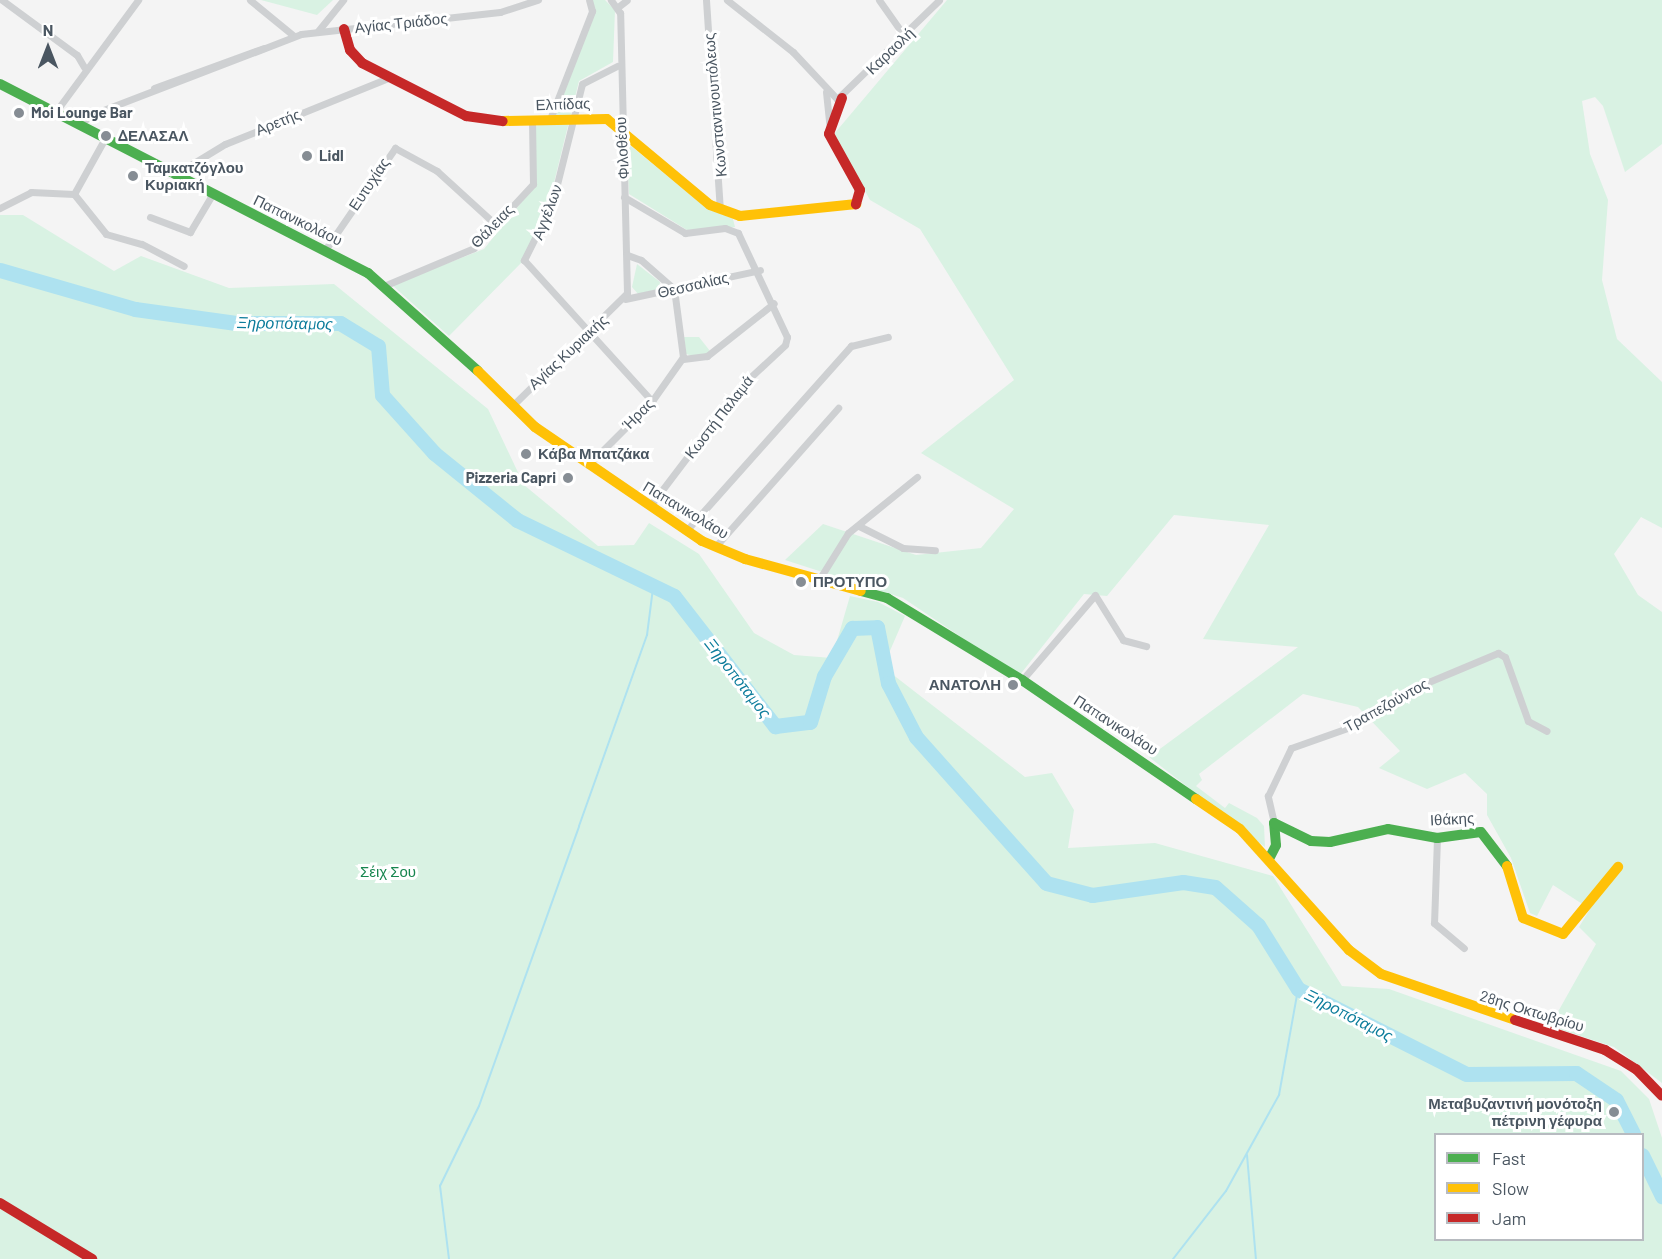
<!DOCTYPE html>
<meta charset="utf-8">
<style>
body{margin:0}
#map{position:relative;width:1662px;height:1259px;overflow:hidden;background:#f4f4f4;font-family:Barlow,sans-serif}
div>[style]{position:absolute}
[style*='--x']{left:calc(var(--x)*1px);top:calc(var(--y)*1px);width:calc(var(--w)*1px);rotate:calc(var(--a)*1deg)}
.green>*{inset:0;background:#d9f2e3}
.stream>*{height:2px;margin:-1px;padding:0 1px;transform-origin:1px;border-radius:1px;background:#aee2f0}
.river>*{height:15px;margin:-7.5px;padding:0 7.5px;transform-origin:7.5px;border-radius:7.5px;background:#aee2f0}
.street>*{height:7px;margin:-3.5px;padding:0 3.5px;transform-origin:3.5px;border-radius:3.5px;background:#ced0d2}
.fast>*{height:10px;margin:-5px;padding:0 5px;transform-origin:5px;border-radius:5px;background:#4caf50}
.slow>*{height:10px;margin:-5px;padding:0 5px;transform-origin:5px;border-radius:5px;background:#ffc107}
.jam>*{height:10px;margin:-5px;padding:0 5px;transform-origin:5px;border-radius:5px;background:#c62828}
.dots>*{width:16px;height:16px;translate:-50% -50%;box-sizing:border-box;border:3px solid #fff;border-radius:50%}
span{translate:-50% -50%;white-space:nowrap;text-align:center;line-height:1.15;-webkit-text-stroke:6px #fff;paint-order:stroke}
.street-label{font-size:15px;color:#4a5661}
.poi-label{font-size:15px;color:#4a5661;font-weight:700}
.left{translate:0 -50%;text-align:left}
.right{translate:-100% -50%;text-align:right}
.park-label{font-size:15px;color:#17864f}
.water-label{font-size:16px;color:#0c7c9b;font-style:italic}
.legend{position:absolute;left:1434px;top:1133px;width:210px;height:108px;box-sizing:border-box;background:#fff;border:2px solid #b7bbc0;margin:0;padding:8px 10px;list-style:none;font-size:18px;color:#4a5661}
.legend li{display:flex;align-items:center;gap:12px;height:30px}
.legend b{width:30px;border:2px solid #b7bbc0}
.north{position:absolute;left:18px;top:18px;width:60px;height:60px;-webkit-text-stroke:4px #fff;paint-order:stroke;rotate:0deg;font-size:16px;font-weight:700;line-height:24px;text-align:center;color:#4a5661}
.north::after{content:'';display:block;margin:auto;width:21px;height:27px;background:#4a5661;clip-path:polygon(50% 0,100% 100%,50% 72%,0 100%)}
</style>
<div id="map">
<div class="green">
<i style="clip-path:polygon(261px 0,333px 0,317px 15px)"></i>
<i style="clip-path:polygon(591px 0,605px 0,615px 10px,613px 62px,579px 81px,548px 207px,524px 260px,449px 336px,392px 285px,484px 249px,533px 188px,533px 126px,550px 124px,595px 13px)"></i>
<i style="clip-path:polygon(947px 0,1662px 0,1662px 144px,1625px 172px,1603px 106px,1595px 97px,1582px 101px,1590px 154px,1608px 200px,1602px 280px,1617px 339px,1662px 382px,1662px 528px,1641px 517px,1614px 554px,1638px 595px,1662px 612px,1662px 1083px,1614px 1047px,1550px 1026px,1596px 944px,1579px 927px,1590px 909px,1553px 885px,1537px 916px,1530px 913px,1511px 858px,1487px 815px,1487px 794px,1465px 773px,1427px 789px,1379px 768px,1400px 751px,1358px 707px,1303px 694px,1199px 774px,1202px 780px,1196px 786px,1225px 808px,1229px 803px,1257px 818px,1264px 826px,1265px 847px,1149px 757px,1298px 647px,1203px 639px,1269px 525px,1174px 515px,1107px 596px,1084px 594px,1019px 676px,903px 598px,785px 560px,823px 524px,916px 555px,981px 548px,1014px 509px,921px 453px,1014px 380px,920px 229px,870px 200px,834px 134px)"></i>
<i style="clip-path:polygon(631px 146px,705px 207px,733px 219px,735px 227px,687px 230px,629px 194px,627px 150px)"></i>
<i style="clip-path:polygon(evenodd,0 215px,23px 215px,114px 271px,141px 256px,229px 288px,334px 284px,488px 409px,524px 485px,598px 546px,634px 545px,649px 523px,699px 554px,754px 633px,794px 655px,832px 658px,850px 596px,878px 602px,905px 616px,883px 667px,1025px 777px,1052px 773px,1074px 810px,1068px 848px,1155px 843px,1273px 876px,1342px 986px,1389px 989px,1621px 1071px,1649px 1099px,1662px 1138px,1662px 1259px,0 1259px,0 215px,1436px 1134px,1642px 1134px,1642px 1240px,1436px 1240px,1436px 1134px)"></i>
<i style="clip-path:polygon(637px 264px,660px 282px,659px 289px,638px 294px,632px 287px)"></i>
<i style="clip-path:polygon(684px 337px,699px 337px,710px 351px,700px 358px,686px 354px)"></i>
</div>
<div class="stream">
<i style="--x:1247;--y:1155;--w:104;--a:85.1"></i>
<i style="--x:449;--y:1259;--w:74;--a:-97"></i>
<i style="--x:440;--y:1186;--w:89;--a:-64"></i>
<i style="--x:479;--y:1106;--w:297;--a:-70.3"></i>
<i style="--x:579;--y:826;--w:203;--a:-70.4"></i>
<i style="--x:647;--y:635;--w:47;--a:-82.7"></i>
<i style="--x:1173;--y:1259;--w:86;--a:-52.1"></i>
<i style="--x:1226;--y:1191;--w:110;--a:-61.1"></i>
<i style="--x:1279;--y:1095;--w:108;--a:-79.8"></i>
</div>
<div class="river">
<i style="--x:0;--y:270;--w:141;--a:16.1"></i>
<i style="--x:135;--y:309;--w:102;--a:7.9"></i>
<i style="--x:236;--y:323;--w:104;--a:0"></i>
<i style="--x:340;--y:323;--w:44;--a:31.2"></i>
<i style="--x:378;--y:346;--w:49;--a:85.3"></i>
<i style="--x:382;--y:395;--w:78;--a:48.1"></i>
<i style="--x:434;--y:453;--w:107;--a:38.9"></i>
<i style="--x:517;--y:520;--w:174;--a:25.8"></i>
<i style="--x:674;--y:596;--w:165;--a:52.2"></i>
<i style="--x:775;--y:726;--w:35;--a:-7"></i>
<i style="--x:810;--y:722;--w:48;--a:-73.1"></i>
<i style="--x:824;--y:676;--w:56;--a:-59.7"></i>
<i style="--x:852;--y:628;--w:25;--a:-2"></i>
<i style="--x:877;--y:627;--w:57;--a:78.9"></i>
<i style="--x:888;--y:683;--w:61;--a:62.6"></i>
<i style="--x:916;--y:737;--w:195;--a:48.3"></i>
<i style="--x:1046;--y:883;--w:48;--a:14.6"></i>
<i style="--x:1092;--y:895;--w:92;--a:-8.1"></i>
<i style="--x:1183;--y:882;--w:32;--a:9"></i>
<i style="--x:1215;--y:887;--w:57;--a:41.5"></i>
<i style="--x:1258;--y:925;--w:75;--a:58"></i>
<i style="--x:1298;--y:989;--w:188;--a:26.8"></i>
<i style="--x:1466;--y:1074;--w:110;--a:-0.5"></i>
<i style="--x:1576;--y:1073;--w:48;--a:34"></i>
<i style="--x:1616;--y:1100;--w:38;--a:63"></i>
<i style="--x:1642;--y:1155;--w:46;--a:64"></i>
</div>
<div class="street">
<i style="--x:2;--y:0;--w:93;--a:36.3"></i>
<i style="--x:77;--y:55;--w:14;--a:60"></i>
<i style="--x:250;--y:0;--w:57;--a:39.3"></i>
<i style="--x:706;--y:0;--w:210;--a:86.2"></i>
<i style="--x:727;--y:0;--w:84;--a:38.2"></i>
<i style="--x:793;--y:52;--w:64;--a:46.9"></i>
<i style="--x:837;--y:99;--w:142;--a:-44.1"></i>
<i style="--x:879;--y:0;--w:45;--a:54.9"></i>
<i style="--x:618;--y:7;--w:11;--a:-38"></i>
<i style="--x:318;--y:31;--w:40;--a:-51"></i>
<i style="--x:617;--y:66;--w:39;--a:153"></i>
<i style="--x:582;--y:84;--w:124;--a:104"></i>
<i style="--x:552;--y:204;--w:63;--a:116.6"></i>
<i style="--x:524;--y:260;--w:190;--a:47.8"></i>
<i style="--x:154;--y:88;--w:117;--a:-20"></i>
<i style="--x:826;--y:92;--w:31;--a:84"></i>
<i style="--x:54;--y:114;--w:142;--a:-53.6"></i>
<i style="--x:550;--y:119;--w:116;--a:-68.7"></i>
<i style="--x:592;--y:11;--w:11;--a:-105"></i>
<i style="--x:78;--y:125;--w:19;--a:-36"></i>
<i style="--x:93;--y:114;--w:223;--a:-21"></i>
<i style="--x:301;--y:34;--w:200;--a:-6.3"></i>
<i style="--x:500;--y:12;--w:40;--a:-18"></i>
<i style="--x:174;--y:175;--w:60;--a:-31.3"></i>
<i style="--x:225;--y:144;--w:176;--a:-22"></i>
<i style="--x:74;--y:194;--w:51;--a:51.3"></i>
<i style="--x:106;--y:234;--w:37;--a:16"></i>
<i style="--x:142;--y:244;--w:47;--a:27.6"></i>
<i style="--x:624;--y:197;--w:71;--a:30.5"></i>
<i style="--x:685;--y:233;--w:40;--a:-7.1"></i>
<i style="--x:725;--y:228;--w:14;--a:21"></i>
<i style="--x:738;--y:233;--w:115;--a:64.8"></i>
<i style="--x:787;--y:337;--w:8;--a:104"></i>
<i style="--x:785;--y:345;--w:60;--a:137"></i>
<i style="--x:741;--y:386;--w:151;--a:127.2"></i>
<i style="--x:0;--y:208;--w:35;--a:-27"></i>
<i style="--x:31;--y:192;--w:43;--a:2.7"></i>
<i style="--x:74;--y:194;--w:62;--a:-60.9"></i>
<i style="--x:150;--y:217;--w:43;--a:20.6"></i>
<i style="--x:190;--y:232;--w:43;--a:-59.3"></i>
<i style="--x:325;--y:250;--w:124;--a:-55.5"></i>
<i style="--x:395;--y:148;--w:48;--a:28.7"></i>
<i style="--x:437;--y:171;--w:79;--a:42.4"></i>
<i style="--x:386;--y:285;--w:95;--a:-22.8"></i>
<i style="--x:474;--y:248;--w:87;--a:-47.3"></i>
<i style="--x:533;--y:184;--w:64;--a:-90.9"></i>
<i style="--x:625;--y:299;--w:138;--a:-12.1"></i>
<i style="--x:683;--y:359;--w:24;--a:-7"></i>
<i style="--x:707;--y:356;--w:85;--a:-38.3"></i>
<i style="--x:512;--y:406;--w:161;--a:-44.5"></i>
<i style="--x:627;--y:293;--w:280;--a:-91.4"></i>
<i style="--x:620;--y:13;--w:16;--a:-125"></i>
<i style="--x:588;--y:465;--w:91;--a:-45"></i>
<i style="--x:652;--y:401;--w:54;--a:-54.8"></i>
<i style="--x:683;--y:357;--w:69;--a:-97.5"></i>
<i style="--x:674;--y:289;--w:44;--a:-138.7"></i>
<i style="--x:641;--y:260;--w:15;--a:-160"></i>
<i style="--x:859;--y:526;--w:49;--a:26.6"></i>
<i style="--x:903;--y:548;--w:32;--a:4"></i>
<i style="--x:686;--y:531;--w:248;--a:-48.3"></i>
<i style="--x:851;--y:346;--w:38;--a:-14"></i>
<i style="--x:715;--y:547;--w:186;--a:-48.5"></i>
<i style="--x:820;--y:578;--w:53;--a:-58.1"></i>
<i style="--x:848;--y:533;--w:89;--a:-39.1"></i>
<i style="--x:1022;--y:680;--w:112;--a:-49.3"></i>
<i style="--x:1095;--y:595;--w:53;--a:58.1"></i>
<i style="--x:1123;--y:640;--w:24;--a:15"></i>
<i style="--x:1274;--y:823;--w:28;--a:-103"></i>
<i style="--x:1268;--y:796;--w:53;--a:-64.4"></i>
<i style="--x:1291;--y:748;--w:69;--a:-19.5"></i>
<i style="--x:1356;--y:725;--w:61;--a:-33.7"></i>
<i style="--x:1407;--y:691;--w:99;--a:-22.7"></i>
<i style="--x:1498;--y:653;--w:8;--a:30"></i>
<i style="--x:1505;--y:657;--w:68;--a:70.2"></i>
<i style="--x:1528;--y:721;--w:21;--a:28"></i>
<i style="--x:1437;--y:838;--w:85;--a:92"></i>
<i style="--x:1434;--y:923;--w:39;--a:40"></i>
</div>
<div class="fast">
<i style="--x:0;--y:84;--w:414;--a:27.2"></i>
<i style="--x:368;--y:273;--w:147;--a:41.7"></i>
<i style="--x:861;--y:591;--w:27;--a:15"></i>
<i style="--x:887;--y:598;--w:158;--a:31.3"></i>
<i style="--x:1022;--y:680;--w:211;--a:34.4"></i>
<i style="--x:1270;--y:857;--w:13;--a:-63"></i>
<i style="--x:1276;--y:845;--w:22;--a:-95"></i>
<i style="--x:1274;--y:823;--w:41;--a:25.9"></i>
<i style="--x:1311;--y:841;--w:19;--a:3"></i>
<i style="--x:1330;--y:842;--w:59;--a:-12.6"></i>
<i style="--x:1388;--y:829;--w:50;--a:10.4"></i>
<i style="--x:1437;--y:838;--w:44;--a:-7.8"></i>
<i style="--x:1481;--y:832;--w:43;--a:52.6"></i>
</div>
<div class="slow">
<i style="--x:503;--y:121;--w:104;--a:-1.1"></i>
<i style="--x:607;--y:119;--w:134;--a:39.9"></i>
<i style="--x:710;--y:205;--w:32;--a:20"></i>
<i style="--x:740;--y:216;--w:117;--a:-5.9"></i>
<i style="--x:478;--y:371;--w:80;--a:44.5"></i>
<i style="--x:535;--y:427;--w:202;--a:34.3"></i>
<i style="--x:702;--y:541;--w:47;--a:22.7"></i>
<i style="--x:745;--y:559;--w:120;--a:15.4"></i>
<i style="--x:1196;--y:799;--w:53;--a:34.3"></i>
<i style="--x:1240;--y:829;--w:163;--a:48"></i>
<i style="--x:1349;--y:950;--w:40;--a:37"></i>
<i style="--x:1381;--y:974;--w:142;--a:18.9"></i>
<i style="--x:1507;--y:866;--w:54;--a:72.9"></i>
<i style="--x:1523;--y:918;--w:43;--a:21.8"></i>
<i style="--x:1563;--y:934;--w:87;--a:-50.6"></i>
</div>
<div class="jam">
<i style="--x:344;--y:29;--w:22;--a:74"></i>
<i style="--x:350;--y:50;--w:18;--a:47"></i>
<i style="--x:362;--y:63;--w:117;--a:27"></i>
<i style="--x:466;--y:116;--w:37;--a:8"></i>
<i style="--x:842;--y:98;--w:38;--a:110"></i>
<i style="--x:829;--y:134;--w:64;--a:61"></i>
<i style="--x:860;--y:190;--w:15;--a:106"></i>
<i style="--x:1515;--y:1020;--w:95;--a:18.4"></i>
<i style="--x:1605;--y:1050;--w:36;--a:32"></i>
<i style="--x:1636;--y:1069;--w:37;--a:46"></i>
<i style="--x:0;--y:1203;--w:108;--a:31.3"></i>
</div>
<div class="dots">
<i style="left:19px;top:113px;background:#868d94"></i>
<i style="left:106px;top:136px;background:#868d94"></i>
<i style="left:307px;top:156px;background:#868d94"></i>
<i style="left:133px;top:176px;background:#868d94"></i>
<i style="left:526px;top:454px;background:#868d94"></i>
<i style="left:568px;top:478px;background:#868d94"></i>
<i style="left:801px;top:582px;background:#868d94"></i>
<i style="left:1013px;top:685px;background:#868d94"></i>
<i style="left:1614px;top:1112px;background:#868d94"></i>
</div>
<div class="street-label">
<span style="left:401px;top:23px;rotate:-6deg">Αγίας Τριάδος</span>
<span style="left:890px;top:51px;rotate:-44deg">Καραολή</span>
<span style="left:563px;top:104px;rotate:-2deg">Ελπίδας</span>
<span style="left:715px;top:105px;rotate:-95deg">Κωνσταντινουπόλεως</span>
<span style="left:278px;top:122px;rotate:-22deg">Αρετής</span>
<span style="left:622px;top:148px;rotate:-93deg">Φιλοθέου</span>
<span style="left:369px;top:184px;rotate:-56deg">Ευτυχίας</span>
<span style="left:547px;top:212px;rotate:-69deg">Αγγέλων</span>
<span style="left:298px;top:220px;rotate:26deg">Παπανικολάου</span>
<span style="left:492px;top:226px;rotate:-46deg">Θάλειας</span>
<span style="left:693px;top:285px;rotate:-13deg">Θεσσαλίας</span>
<span style="left:568px;top:352px;rotate:-43deg">Αγίας Κυριακής</span>
<span style="left:638px;top:414px;rotate:-45deg">Ήρας</span>
<span style="left:719px;top:417px;rotate:-52deg">Κωστή Παλαμά</span>
<span style="left:686px;top:510px;rotate:31deg">Παπανικολάου</span>
<span style="left:1386px;top:705px;rotate:-29deg">Τραπεζούντος</span>
<span style="left:1116px;top:725px;rotate:33deg">Παπανικολάου</span>
<span style="left:1452px;top:819px;rotate:-3deg">Ιθάκης</span>
<span style="left:1532px;top:1011px;rotate:17deg">28ης Οκτωβρίου</span>
</div>
<div class="poi-label">
<span class="left" style="left:31px;top:113px">Moi Lounge Bar</span>
<span class="left" style="left:118px;top:136px">ΔΕΛΑΣΑΛ</span>
<span class="left" style="left:319px;top:156px">Lidl</span>
<span class="left" style="left:145px;top:176px">Ταμκατζόγλου<br>Κυριακή</span>
<span class="left" style="left:538px;top:454px">Κάβα Μπατζάκα</span>
<span class="right" style="left:556px;top:478px">Pizzeria Capri</span>
<span class="left" style="left:813px;top:582px">ΠΡΟΤΥΠΟ</span>
<span class="right" style="left:1001px;top:685px">ΑΝΑΤΟΛΗ</span>
<span class="right" style="left:1602px;top:1112px">Μεταβυζαντινή μονότοξη<br>πέτρινη γέφυρα</span>
</div>
<div class="park-label">
<span style="left:388px;top:872px">Σέιχ Σου</span>
</div>
<div class="water-label">
<span style="left:285px;top:323px;rotate:1deg">Ξηροπόταμος</span>
<span style="left:738px;top:678px;rotate:52deg">Ξηροπόταμος</span>
<span style="left:1349px;top:1015px;rotate:27deg">Ξηροπόταμος</span>
</div>
<ul class="legend">
<li><b style="height:8px;background:#4caf50"></b>Fast</li>
<li><b style="height:8px;background:#ffc107"></b>Slow</li>
<li><b style="height:8px;background:#c62828"></b>Jam</li>
</ul>
<div class="north">N</div>
</div>
